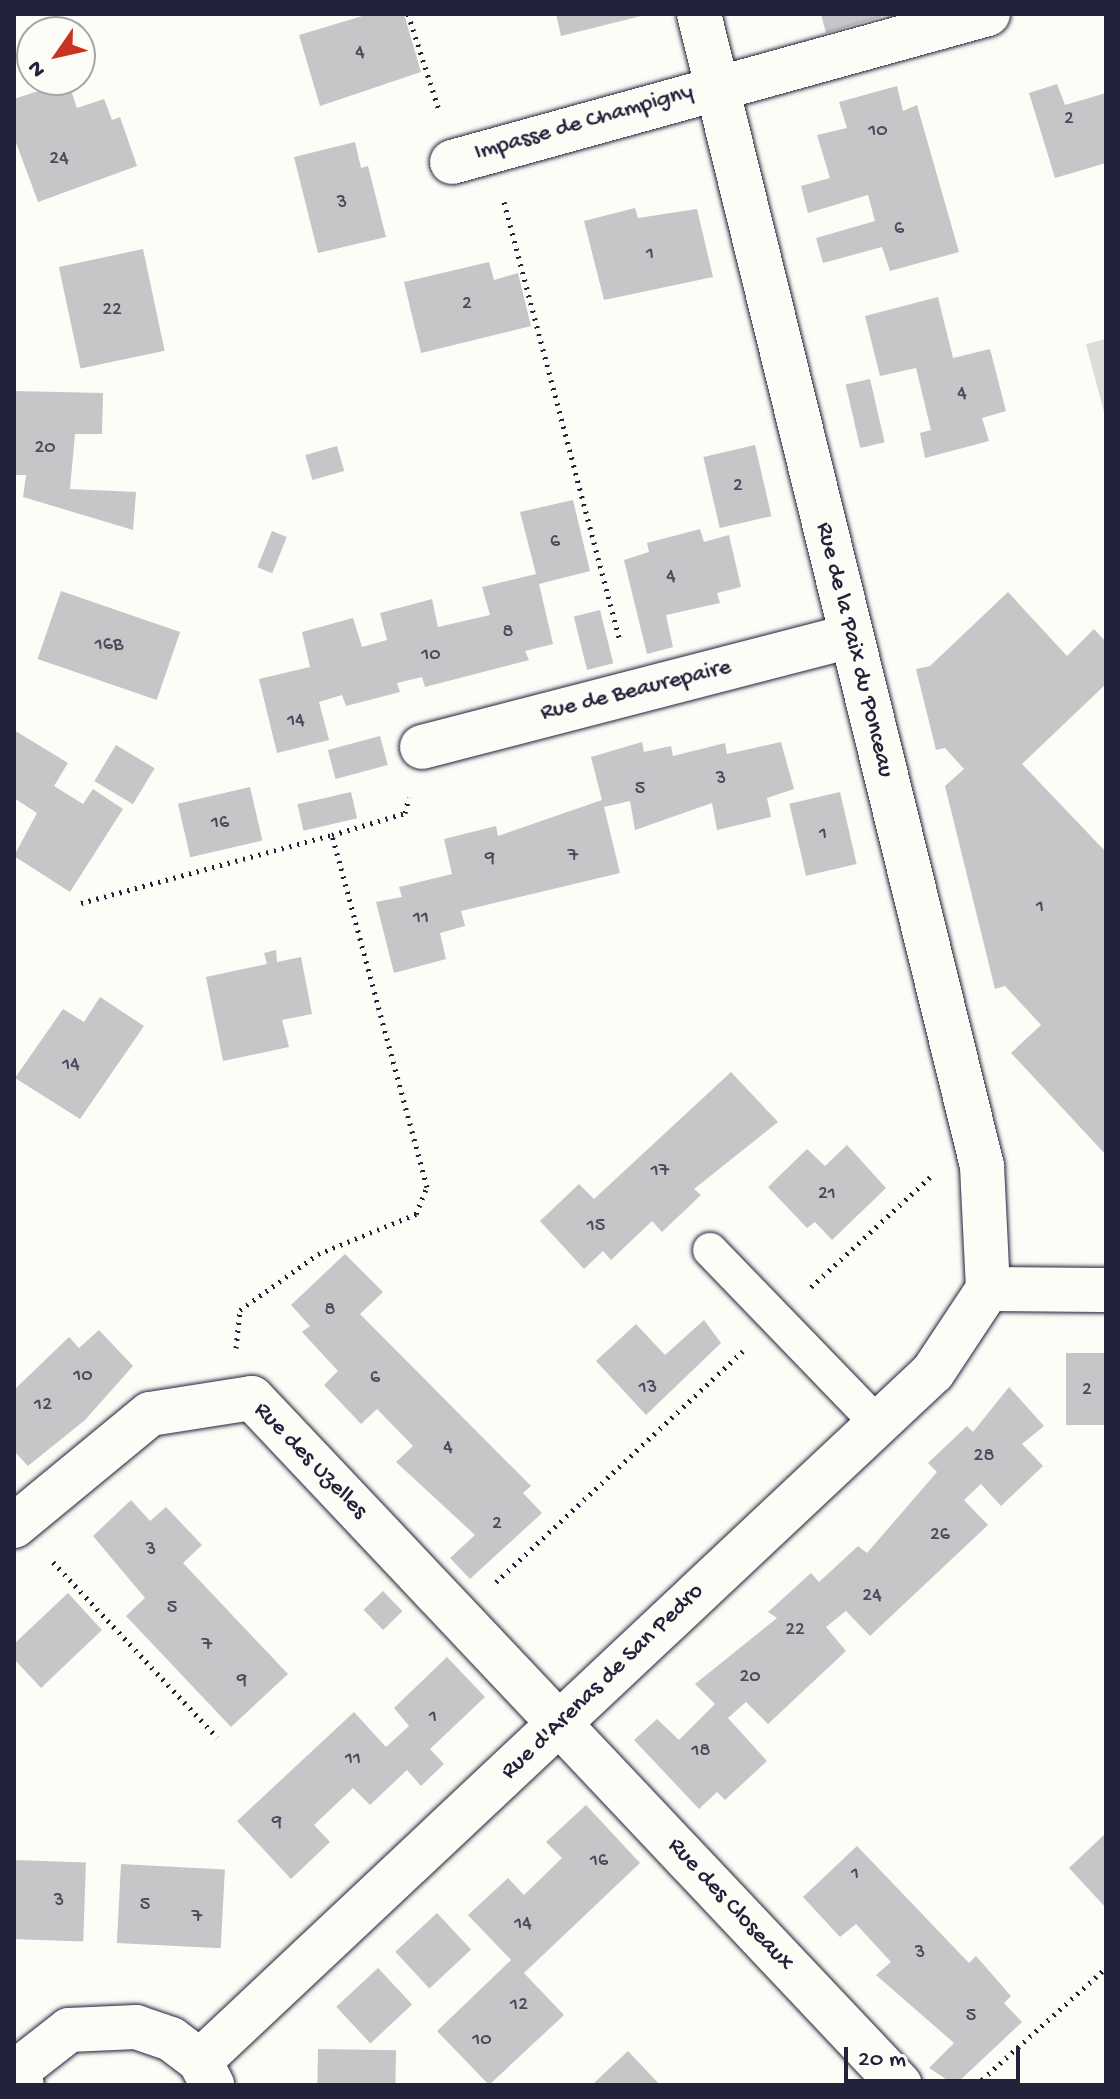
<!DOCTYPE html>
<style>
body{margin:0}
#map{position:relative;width:1120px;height:2099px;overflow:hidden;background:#fdfcf7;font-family:"Gochi Hand",sans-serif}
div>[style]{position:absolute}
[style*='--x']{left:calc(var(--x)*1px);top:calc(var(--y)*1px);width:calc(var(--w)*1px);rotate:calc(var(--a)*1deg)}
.green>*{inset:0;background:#dddcdb}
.building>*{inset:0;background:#c6c6c8;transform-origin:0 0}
.path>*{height:5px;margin-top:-2.5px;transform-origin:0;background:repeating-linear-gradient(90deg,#22223b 0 2px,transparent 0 8px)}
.roads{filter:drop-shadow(0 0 2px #22223b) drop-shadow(0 0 2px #22223b)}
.lane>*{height:34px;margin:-17px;padding:0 17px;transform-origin:17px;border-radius:17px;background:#fdfcf7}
.street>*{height:44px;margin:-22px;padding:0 22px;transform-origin:22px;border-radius:22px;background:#fdfcf7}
.secondary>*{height:44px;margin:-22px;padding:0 22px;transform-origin:22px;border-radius:22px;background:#fdfcf7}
span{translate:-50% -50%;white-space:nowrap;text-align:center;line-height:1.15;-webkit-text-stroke:6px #fdfcf7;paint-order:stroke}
.number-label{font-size:20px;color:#4b4b5e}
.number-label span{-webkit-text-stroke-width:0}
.street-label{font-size:24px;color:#22223b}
.frame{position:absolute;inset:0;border:16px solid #22223b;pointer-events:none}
.north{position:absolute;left:16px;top:16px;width:80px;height:80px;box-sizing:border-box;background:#fdfcf7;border:2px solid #a5a5ac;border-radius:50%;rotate:236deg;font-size:22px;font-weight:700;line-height:32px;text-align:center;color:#22223b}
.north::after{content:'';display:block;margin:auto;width:28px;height:36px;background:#c8321e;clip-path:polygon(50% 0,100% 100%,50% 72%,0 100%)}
.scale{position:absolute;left:844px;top:2047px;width:176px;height:36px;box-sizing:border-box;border:4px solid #22223b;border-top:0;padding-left:10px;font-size:24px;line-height:28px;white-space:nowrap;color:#22223b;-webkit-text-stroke:6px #fdfcf7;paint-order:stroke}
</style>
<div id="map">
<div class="green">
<i style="clip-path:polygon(1106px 339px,1106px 420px,1086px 344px)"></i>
</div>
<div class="building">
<i style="clip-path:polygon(369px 14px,404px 14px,421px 72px,320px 106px,299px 35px)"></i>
<i style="clip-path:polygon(556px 14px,645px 14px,645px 15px,561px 36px)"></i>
<i style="clip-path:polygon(821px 14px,880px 14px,881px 17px,826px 33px)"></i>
<i style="clip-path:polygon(68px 81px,77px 108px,104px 99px,112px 120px,120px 117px,137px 166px,38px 202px,14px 137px,14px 99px)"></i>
<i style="clip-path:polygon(1057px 84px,1065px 105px,1106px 93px,1106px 163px,1055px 178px,1029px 93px)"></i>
<i style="clip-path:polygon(897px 86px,903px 111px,917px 105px,959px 252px,890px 271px,882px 247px,823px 263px,816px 238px,875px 221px,868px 195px,808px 213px,801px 186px,830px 178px,817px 135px,847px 128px,839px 102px)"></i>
<i style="clip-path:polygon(355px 142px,361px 168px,368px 166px,386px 237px,318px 253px,294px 157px)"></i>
<i style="clip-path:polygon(635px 208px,638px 218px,697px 209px,713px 277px,604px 300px,584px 221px)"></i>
<i style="left:143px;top:249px;width:104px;height:86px;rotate:78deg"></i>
<i style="clip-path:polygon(489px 262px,494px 280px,518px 273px,531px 326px,421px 353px,404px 282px)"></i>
<i style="clip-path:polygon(938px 297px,953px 358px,990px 349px,1006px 411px,982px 418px,989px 441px,925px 458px,920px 433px,931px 430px,916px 368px,880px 376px,865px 316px)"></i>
<i style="left:870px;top:379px;width:65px;height:25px;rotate:77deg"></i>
<i style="clip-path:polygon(14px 391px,103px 393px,102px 434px,75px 434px,70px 489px,136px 492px,133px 530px,23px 497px,26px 475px,14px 475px)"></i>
<i style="left:755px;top:445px;width:73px;height:53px;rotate:77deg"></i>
<i style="left:337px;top:446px;width:26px;height:33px;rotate:74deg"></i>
<i style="clip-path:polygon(573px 500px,590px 571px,539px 584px,553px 644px,525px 651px,529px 660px,425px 687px,422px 677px,397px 683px,400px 692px,346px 706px,342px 695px,319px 702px,329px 740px,277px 753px,259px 679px,310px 667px,302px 632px,353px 618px,362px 647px,387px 640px,380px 613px,432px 599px,438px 627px,490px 615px,482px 587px,536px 574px,520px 512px)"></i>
<i style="clip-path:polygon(700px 529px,704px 542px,729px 535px,741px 587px,717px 593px,720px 603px,666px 615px,673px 647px,647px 654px,624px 560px,649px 552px,647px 543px)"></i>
<i style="left:272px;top:531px;width:16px;height:39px;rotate:22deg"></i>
<i style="left:61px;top:591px;width:126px;height:72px;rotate:19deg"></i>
<i style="clip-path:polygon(1008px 592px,1067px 656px,1094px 629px,1106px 642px,1106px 684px,1022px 764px,1106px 852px,1106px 1155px,1011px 1053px,1041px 1025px,1005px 986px,995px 989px,945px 786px,964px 769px,945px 748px,936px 750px,916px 669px,930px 666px)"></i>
<i style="left:600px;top:610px;width:55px;height:27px;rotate:76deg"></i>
<i style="clip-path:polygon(14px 730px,68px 763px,54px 786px,83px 804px,93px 789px,123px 809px,70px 892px,14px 856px,37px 813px,14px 798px)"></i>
<i style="left:380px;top:736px;width:30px;height:54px;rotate:75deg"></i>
<i style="clip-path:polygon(642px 742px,644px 752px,671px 746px,673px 756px,725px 743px,727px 754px,781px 742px,794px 789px,767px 798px,771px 817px,717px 830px,712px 803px,635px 830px,630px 801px,604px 807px,620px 873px,461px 911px,465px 926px,440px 933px,446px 959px,394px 973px,376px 902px,402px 897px,399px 887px,452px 874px,444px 839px,496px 826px,498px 836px,602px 800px,591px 757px)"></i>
<i style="left:116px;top:745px;width:45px;height:42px;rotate:31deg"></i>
<i style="left:250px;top:787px;width:55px;height:74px;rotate:77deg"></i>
<i style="left:351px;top:792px;width:27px;height:55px;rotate:77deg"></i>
<i style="left:840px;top:792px;width:74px;height:52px;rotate:77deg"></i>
<i style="clip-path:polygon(276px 950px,277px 962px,301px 957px,312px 1014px,282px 1020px,289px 1047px,223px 1061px,206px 977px,267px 964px,264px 953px)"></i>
<i style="clip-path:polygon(100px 997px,144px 1026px,80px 1119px,15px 1078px,63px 1009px,84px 1022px)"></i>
<i style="clip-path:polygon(731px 1072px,778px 1122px,694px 1189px,701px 1195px,662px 1232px,652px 1221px,611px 1260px,603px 1251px,584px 1269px,540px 1221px,579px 1184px,594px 1199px)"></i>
<i style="clip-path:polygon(847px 1145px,886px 1188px,832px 1240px,815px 1222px,807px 1228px,768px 1187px,807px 1149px,825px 1166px)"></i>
<i style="clip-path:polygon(345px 1254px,383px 1292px,360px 1314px,531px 1486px,523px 1493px,542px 1513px,470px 1579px,450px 1558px,475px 1535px,396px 1462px,413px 1446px,377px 1409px,361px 1424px,324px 1385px,338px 1371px,302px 1332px,310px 1326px,291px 1305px)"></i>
<i style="clip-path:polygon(704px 1320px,721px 1343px,646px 1415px,596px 1361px,636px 1324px,665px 1355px)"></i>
<i style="clip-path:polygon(99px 1330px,133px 1366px,85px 1420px,28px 1466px,14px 1451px,14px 1390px,69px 1337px,79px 1348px)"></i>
<i style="left:1106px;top:1353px;width:72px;height:40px;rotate:90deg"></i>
<i style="clip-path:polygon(1009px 1387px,1044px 1426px,1022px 1444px,1043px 1466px,1001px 1506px,981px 1484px,964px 1500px,988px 1525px,870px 1636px,846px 1611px,826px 1627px,846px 1651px,768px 1724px,746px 1702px,728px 1718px,767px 1761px,725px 1800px,717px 1792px,699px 1809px,634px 1740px,657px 1719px,679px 1740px,715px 1704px,695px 1684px,777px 1618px,768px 1612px,811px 1573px,819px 1582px,858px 1546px,867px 1553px,937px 1472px,928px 1463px,967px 1426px,973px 1432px)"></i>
<i style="clip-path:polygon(131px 1500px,150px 1521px,166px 1507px,202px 1545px,183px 1563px,288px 1674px,231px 1727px,126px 1616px,145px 1598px,93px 1536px)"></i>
<i style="left:383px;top:1591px;width:28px;height:27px;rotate:46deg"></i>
<i style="clip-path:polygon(68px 1593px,102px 1630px,41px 1688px,14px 1659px,14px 1644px)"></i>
<i style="clip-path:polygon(447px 1657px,485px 1697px,430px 1749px,444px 1764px,421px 1786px,407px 1770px,370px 1805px,353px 1788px,314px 1825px,330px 1842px,291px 1879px,237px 1821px,354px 1712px,386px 1747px,409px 1726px,394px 1708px)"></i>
<i style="clip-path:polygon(586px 1805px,640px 1863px,524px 1973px,564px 2015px,489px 2085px,437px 2031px,511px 1960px,468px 1915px,508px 1878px,524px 1895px,562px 1858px,546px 1842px)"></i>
<i style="clip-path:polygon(1106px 1833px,1106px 1908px,1069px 1868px)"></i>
<i style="clip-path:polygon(857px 1846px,969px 1963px,976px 1956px,1011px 1996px,1004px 2003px,1022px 2022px,955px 2085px,929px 2068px,954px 2043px,876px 1975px,891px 1962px,856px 1924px,840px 1937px,803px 1897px)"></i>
<i style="left:14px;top:1860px;width:72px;height:79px;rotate:2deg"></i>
<i style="left:121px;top:1864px;width:104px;height:79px;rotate:3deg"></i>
<i style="left:437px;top:1913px;width:50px;height:57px;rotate:47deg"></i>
<i style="left:378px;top:1968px;width:50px;height:57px;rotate:47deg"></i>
<i style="left:318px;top:2049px;width:78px;height:36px;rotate:1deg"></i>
<i style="clip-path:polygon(628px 2051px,660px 2085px,592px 2085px,612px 2066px)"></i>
</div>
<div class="path">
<i style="--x:408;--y:14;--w:101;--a:72.1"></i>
<i style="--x:504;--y:202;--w:454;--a:75.2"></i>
<i style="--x:81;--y:903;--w:260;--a:-15.2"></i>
<i style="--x:811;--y:1287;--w:162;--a:-42.7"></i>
<i style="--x:236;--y:1348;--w:38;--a:-84"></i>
<i style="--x:240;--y:1310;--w:96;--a:-35.7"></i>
<i style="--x:318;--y:1254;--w:106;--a:-22.2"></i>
<i style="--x:416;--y:1214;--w:29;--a:-68"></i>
<i style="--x:427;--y:1187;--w:365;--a:-105.1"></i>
<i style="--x:332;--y:835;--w:76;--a:-16.8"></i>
<i style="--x:405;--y:813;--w:16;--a:-76"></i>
<i style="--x:53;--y:1562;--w:240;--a:46.9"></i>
<i style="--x:496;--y:1582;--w:338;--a:-43.1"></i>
<i style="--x:976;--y:2085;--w:175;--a:-42"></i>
</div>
<div class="roads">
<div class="lane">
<i style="--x:710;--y:1250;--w:240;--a:46"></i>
</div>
<div class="street">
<i style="--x:452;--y:162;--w:556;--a:-15.44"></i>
<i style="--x:422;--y:747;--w:442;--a:-14.5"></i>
<i style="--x:988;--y:1289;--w:118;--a:0.5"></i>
<i style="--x:14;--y:1526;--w:176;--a:-39.5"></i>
<i style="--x:150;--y:1414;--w:103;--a:-8.9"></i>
<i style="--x:252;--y:1398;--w:944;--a:46.67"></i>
<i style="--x:200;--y:2061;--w:1006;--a:-43.23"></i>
<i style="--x:933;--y:1372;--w:100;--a:-56.5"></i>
<i style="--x:988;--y:1289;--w:123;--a:-92.8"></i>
<i style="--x:982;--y:1166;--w:1186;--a:-103.8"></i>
<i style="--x:14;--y:2073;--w:70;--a:-38"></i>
<i style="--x:69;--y:2030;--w:67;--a:-2.6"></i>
<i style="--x:136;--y:2027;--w:37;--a:19"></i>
<i style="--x:171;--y:2039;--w:36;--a:37"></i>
<i style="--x:200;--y:2061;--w:27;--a:63"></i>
</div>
<div class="secondary">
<i style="--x:14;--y:2077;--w:11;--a:45"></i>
</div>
</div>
<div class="number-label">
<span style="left:360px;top:53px">4</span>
<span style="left:1069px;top:119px">2</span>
<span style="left:878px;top:131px">10</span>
<span style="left:59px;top:159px">24</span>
<span style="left:342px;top:203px">3</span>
<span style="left:899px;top:229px">6</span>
<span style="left:650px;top:254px">1</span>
<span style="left:467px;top:304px">2</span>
<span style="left:112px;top:310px">22</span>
<span style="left:962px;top:394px">4</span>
<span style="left:45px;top:448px">20</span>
<span style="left:738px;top:486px">2</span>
<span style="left:555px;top:542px">6</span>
<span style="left:671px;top:577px">4</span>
<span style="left:508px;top:632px">8</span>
<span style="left:109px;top:645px">16B</span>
<span style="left:431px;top:655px">10</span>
<span style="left:296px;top:721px">14</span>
<span style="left:721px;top:779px">3</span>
<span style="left:640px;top:789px">5</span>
<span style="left:220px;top:823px">16</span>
<span style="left:823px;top:834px">1</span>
<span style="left:573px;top:856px">7</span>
<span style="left:490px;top:859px">9</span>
<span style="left:1040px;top:907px">1</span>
<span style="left:421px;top:918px">11</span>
<span style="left:71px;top:1065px">14</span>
<span style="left:660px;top:1171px">17</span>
<span style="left:827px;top:1194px">21</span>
<span style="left:596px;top:1226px">15</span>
<span style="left:330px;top:1310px">8</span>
<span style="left:83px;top:1376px">10</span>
<span style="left:375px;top:1378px">6</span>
<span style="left:648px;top:1388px">13</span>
<span style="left:1087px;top:1390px">2</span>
<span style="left:43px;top:1405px">12</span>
<span style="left:448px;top:1448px">4</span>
<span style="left:984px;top:1456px">28</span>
<span style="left:497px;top:1524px">2</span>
<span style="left:940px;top:1535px">26</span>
<span style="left:151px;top:1550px">3</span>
<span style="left:872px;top:1596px">24</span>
<span style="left:172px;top:1608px">5</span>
<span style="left:795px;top:1630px">22</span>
<span style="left:207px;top:1645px">7</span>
<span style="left:750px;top:1677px">20</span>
<span style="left:242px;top:1681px">9</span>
<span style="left:433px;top:1717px">1</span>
<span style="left:701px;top:1751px">18</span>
<span style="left:353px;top:1759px">11</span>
<span style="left:277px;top:1823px">9</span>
<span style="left:599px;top:1861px">16</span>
<span style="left:855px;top:1874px">1</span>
<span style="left:59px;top:1901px">3</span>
<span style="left:145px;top:1905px">5</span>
<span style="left:197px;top:1917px">7</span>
<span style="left:523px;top:1924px">14</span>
<span style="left:920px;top:1953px">3</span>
<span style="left:519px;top:2005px">12</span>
<span style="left:971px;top:2016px">5</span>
<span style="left:482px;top:2040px">10</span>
</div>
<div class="street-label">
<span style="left:584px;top:123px;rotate:-16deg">Impasse de Champigny</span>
<span style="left:854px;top:650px;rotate:76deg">Rue de la Paix du Ponceau</span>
<span style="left:636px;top:691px;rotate:-14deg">Rue de Beaurepaire</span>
<span style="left:310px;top:1461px;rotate:46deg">Rue des Uzelles</span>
<span style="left:603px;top:1682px;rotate:-44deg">Rue d'Arenas de San Pedro</span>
<span style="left:730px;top:1905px;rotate:47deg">Rue des Closeaux</span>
</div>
<div class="frame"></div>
<div class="north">N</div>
<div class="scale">20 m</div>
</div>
